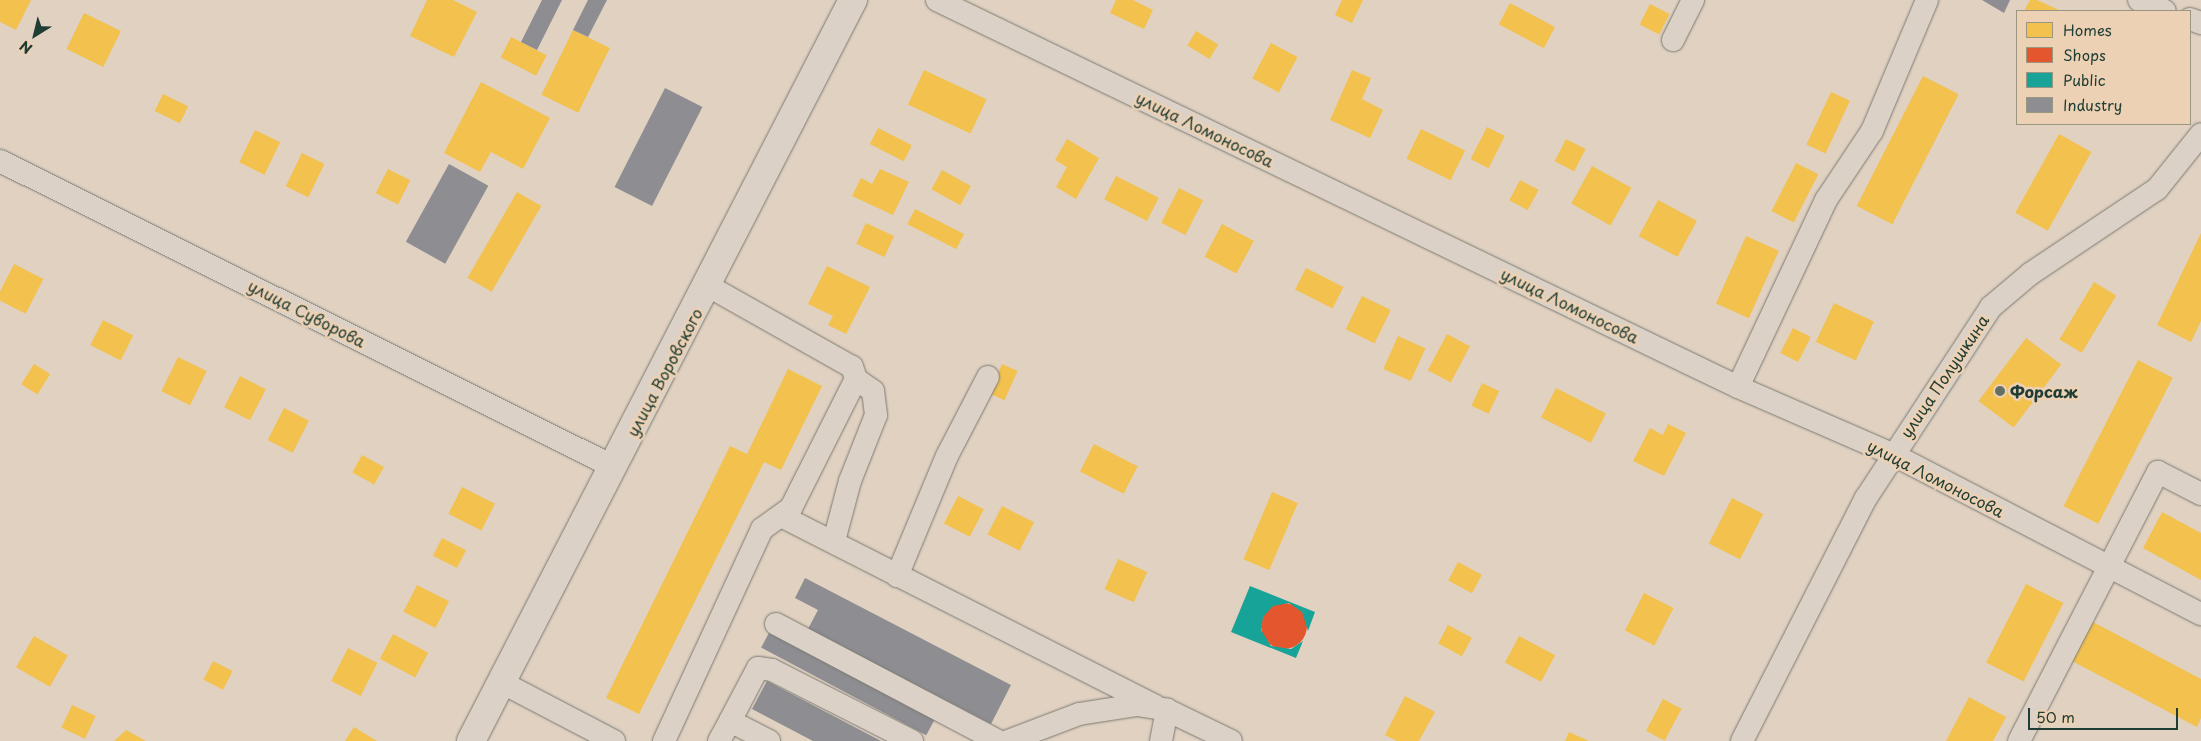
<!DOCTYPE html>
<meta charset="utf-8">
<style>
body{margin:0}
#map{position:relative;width:2201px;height:741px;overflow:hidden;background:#e0d1c1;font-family:"Playpen Sans",sans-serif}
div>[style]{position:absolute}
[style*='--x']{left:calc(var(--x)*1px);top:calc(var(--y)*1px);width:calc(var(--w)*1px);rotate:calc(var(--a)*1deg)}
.homes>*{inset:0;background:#f2c14e;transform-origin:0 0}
.shops>*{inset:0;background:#e4572e}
.round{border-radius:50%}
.public>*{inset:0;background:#17a398}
.industry>*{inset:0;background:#8d8d92;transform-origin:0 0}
.roads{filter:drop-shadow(0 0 1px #7b7a71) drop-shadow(0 0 1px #7b7a71)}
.minor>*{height:22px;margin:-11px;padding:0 11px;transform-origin:11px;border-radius:11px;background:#dbd1c6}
.major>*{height:28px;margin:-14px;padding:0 14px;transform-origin:14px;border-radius:14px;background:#dbd1c6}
.dots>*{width:14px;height:14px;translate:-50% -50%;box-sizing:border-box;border:2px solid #edd1b4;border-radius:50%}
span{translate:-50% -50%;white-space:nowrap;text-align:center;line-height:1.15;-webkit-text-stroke:5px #edd1b4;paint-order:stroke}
.street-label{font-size:16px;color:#1f3d34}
.poi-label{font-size:16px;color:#1f3d34;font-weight:700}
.left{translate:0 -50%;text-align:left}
.legend{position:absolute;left:2016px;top:10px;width:175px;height:115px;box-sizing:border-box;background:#edd1b4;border:1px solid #9b9681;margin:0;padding:6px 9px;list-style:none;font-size:15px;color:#1f3d34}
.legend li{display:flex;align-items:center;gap:10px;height:25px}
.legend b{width:25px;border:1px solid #9b9681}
.north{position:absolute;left:10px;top:10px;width:50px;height:50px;-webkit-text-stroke:4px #edd1b4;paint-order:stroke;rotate:216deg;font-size:14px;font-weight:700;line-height:20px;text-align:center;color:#1f3d34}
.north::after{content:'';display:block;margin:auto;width:18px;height:22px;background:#1f3d34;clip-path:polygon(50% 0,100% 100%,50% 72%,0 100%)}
.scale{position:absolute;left:2028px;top:708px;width:150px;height:22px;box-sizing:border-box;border:2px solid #1f3d34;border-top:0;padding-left:6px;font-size:15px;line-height:18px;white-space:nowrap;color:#1f3d34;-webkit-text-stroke:4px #edd1b4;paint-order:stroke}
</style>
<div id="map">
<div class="homes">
<i style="clip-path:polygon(0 0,31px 0,16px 30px,0 22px)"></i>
<i style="clip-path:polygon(427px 0,453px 0,477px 12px,454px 57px,410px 36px)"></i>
<i style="clip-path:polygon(1116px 0,1133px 0,1153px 10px,1144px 29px,1110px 13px)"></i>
<i style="clip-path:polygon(1342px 0,1363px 0,1352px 23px,1335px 15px)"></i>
<i style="clip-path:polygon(2030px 0,2037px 0,2061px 11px,2024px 11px)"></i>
<i style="left:1510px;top:3px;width:51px;height:24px;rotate:28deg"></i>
<i style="left:1650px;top:4px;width:22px;height:23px;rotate:27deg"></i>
<i style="left:84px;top:13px;width:41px;height:40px;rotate:26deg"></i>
<i style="left:573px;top:30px;width:41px;height:72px;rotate:26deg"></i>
<i style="left:1196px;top:31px;width:26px;height:17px;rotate:31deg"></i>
<i style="left:511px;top:37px;width:40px;height:23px;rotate:27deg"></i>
<i style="left:1271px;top:43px;width:30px;height:40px;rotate:28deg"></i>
<i style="left:924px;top:70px;width:69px;height:38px;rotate:25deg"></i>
<i style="clip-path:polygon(1352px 70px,1371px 78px,1362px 99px,1383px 110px,1370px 138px,1330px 120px)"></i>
<i style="left:1923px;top:76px;width:40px;height:146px;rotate:27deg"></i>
<i style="clip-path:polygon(481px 82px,550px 118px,523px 169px,491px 152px,480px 172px,444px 153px)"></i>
<i style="left:1831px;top:92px;width:21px;height:58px;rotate:25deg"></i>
<i style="left:163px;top:94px;width:28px;height:19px;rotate:26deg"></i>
<i style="left:1487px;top:127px;width:20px;height:36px;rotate:27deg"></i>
<i style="left:878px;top:128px;width:38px;height:18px;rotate:27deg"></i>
<i style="left:1421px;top:129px;width:49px;height:33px;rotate:26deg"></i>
<i style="left:255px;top:130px;width:28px;height:36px;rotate:26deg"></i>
<i style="left:2059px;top:134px;width:37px;height:90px;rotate:29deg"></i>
<i style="clip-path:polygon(1067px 139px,1099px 158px,1076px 199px,1056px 187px,1067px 167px,1055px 160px)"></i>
<i style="left:1566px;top:139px;width:22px;height:25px;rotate:27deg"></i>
<i style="left:302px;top:153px;width:25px;height:37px;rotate:26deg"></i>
<i style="left:1796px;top:163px;width:25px;height:54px;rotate:27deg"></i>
<i style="left:1592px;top:166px;width:45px;height:43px;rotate:29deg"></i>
<i style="left:388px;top:169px;width:25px;height:27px;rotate:27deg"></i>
<i style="clip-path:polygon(880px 169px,909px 182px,893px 215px,852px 196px,861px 178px,872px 184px)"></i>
<i style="left:942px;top:170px;width:33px;height:22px;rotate:29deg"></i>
<i style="left:1116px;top:176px;width:48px;height:26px;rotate:27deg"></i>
<i style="left:1520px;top:180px;width:21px;height:23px;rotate:28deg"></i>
<i style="left:1179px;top:188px;width:27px;height:39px;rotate:27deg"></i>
<i style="left:517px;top:192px;width:28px;height:99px;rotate:30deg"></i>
<i style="left:1658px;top:200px;width:44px;height:41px;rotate:28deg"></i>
<i style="left:915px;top:209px;width:55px;height:17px;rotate:27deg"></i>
<i style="left:866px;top:223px;width:31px;height:23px;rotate:25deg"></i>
<i style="left:1222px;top:224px;width:36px;height:37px;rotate:28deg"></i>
<i style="clip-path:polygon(2201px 233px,2201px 321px,2191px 342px,2157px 325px)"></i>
<i style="left:1746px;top:236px;width:36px;height:74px;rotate:24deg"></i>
<i style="left:14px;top:264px;width:33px;height:39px;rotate:27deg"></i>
<i style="clip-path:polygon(827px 266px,870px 287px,846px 334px,828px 325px,833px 316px,808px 304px)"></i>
<i style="left:1306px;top:268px;width:42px;height:24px;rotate:27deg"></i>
<i style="left:2094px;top:282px;width:26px;height:67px;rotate:31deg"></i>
<i style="left:1362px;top:296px;width:32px;height:37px;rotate:26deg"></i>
<i style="left:1834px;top:303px;width:44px;height:43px;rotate:25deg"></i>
<i style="left:103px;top:320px;width:34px;height:28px;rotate:27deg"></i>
<i style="left:1793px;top:328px;width:20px;height:28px;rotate:27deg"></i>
<i style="left:1447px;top:334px;width:26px;height:41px;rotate:28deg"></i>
<i style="left:1398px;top:336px;width:30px;height:36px;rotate:24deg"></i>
<i style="left:2026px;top:338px;width:44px;height:79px;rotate:37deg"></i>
<i style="left:178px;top:357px;width:32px;height:38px;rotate:26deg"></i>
<i style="left:2138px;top:360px;width:39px;height:164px;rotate:27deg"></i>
<i style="left:34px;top:364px;width:19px;height:24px;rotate:32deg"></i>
<i style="left:1002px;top:364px;width:17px;height:32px;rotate:24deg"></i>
<i style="clip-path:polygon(788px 369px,822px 386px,781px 470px,764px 462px,639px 714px,606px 698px,730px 446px,747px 454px)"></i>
<i style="left:240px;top:376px;width:29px;height:35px;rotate:27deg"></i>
<i style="left:1482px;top:383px;width:19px;height:25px;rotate:25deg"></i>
<i style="left:1556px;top:388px;width:56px;height:33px;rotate:27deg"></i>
<i style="left:284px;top:408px;width:28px;height:36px;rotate:27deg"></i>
<i style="clip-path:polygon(1668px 424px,1686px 433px,1664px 476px,1633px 461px,1650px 428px,1663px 435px)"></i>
<i style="left:1094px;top:444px;width:49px;height:31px;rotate:27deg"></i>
<i style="left:362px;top:455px;width:25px;height:20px;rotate:29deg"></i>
<i style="left:462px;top:487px;width:37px;height:30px;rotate:27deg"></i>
<i style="left:1272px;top:492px;width:28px;height:73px;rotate:23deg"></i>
<i style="left:958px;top:496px;width:29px;height:31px;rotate:27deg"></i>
<i style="left:1732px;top:498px;width:35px;height:51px;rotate:27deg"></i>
<i style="left:1002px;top:506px;width:36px;height:32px;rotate:27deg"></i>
<i style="clip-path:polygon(2162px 512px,2201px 533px,2201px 580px,2143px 548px)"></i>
<i style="left:442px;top:538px;width:27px;height:20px;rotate:27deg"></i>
<i style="left:1118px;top:559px;width:32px;height:33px;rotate:24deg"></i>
<i style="left:1458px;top:562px;width:27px;height:21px;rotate:28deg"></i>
<i style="left:2026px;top:584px;width:42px;height:88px;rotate:27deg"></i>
<i style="left:417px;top:585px;width:36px;height:30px;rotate:27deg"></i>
<i style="left:1644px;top:593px;width:33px;height:42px;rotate:27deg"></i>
<i style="clip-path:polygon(2093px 622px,2201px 679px,2201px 718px,2197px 727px,2072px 661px)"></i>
<i style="left:1448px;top:625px;width:27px;height:21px;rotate:28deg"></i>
<i style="left:393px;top:634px;width:40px;height:28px;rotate:28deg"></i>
<i style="left:34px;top:636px;width:39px;height:36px;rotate:30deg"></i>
<i style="left:1519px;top:636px;width:41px;height:30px;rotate:28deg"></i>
<i style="left:348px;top:648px;width:33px;height:37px;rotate:27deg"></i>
<i style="left:213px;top:661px;width:22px;height:21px;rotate:27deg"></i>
<i style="clip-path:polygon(1405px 696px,1435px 712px,1419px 741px,1397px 741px,1385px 735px)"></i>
<i style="clip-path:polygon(1969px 697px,2006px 717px,1993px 741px,1946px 741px)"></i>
<i style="left:1663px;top:699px;width:21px;height:36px;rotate:28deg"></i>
<i style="left:72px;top:705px;width:26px;height:25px;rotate:25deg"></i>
<i style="clip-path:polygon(354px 727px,377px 741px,345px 741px)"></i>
<i style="clip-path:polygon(126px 730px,146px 741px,114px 741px)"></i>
<i style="clip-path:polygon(1569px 732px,1589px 741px,1565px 741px)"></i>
</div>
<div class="shops">
<i class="round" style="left:1261px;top:603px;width:46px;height:46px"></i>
</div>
<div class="public">
<i style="clip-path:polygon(1250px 586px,1315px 612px,1308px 631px,1302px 612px,1289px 603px,1273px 606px,1263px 617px,1261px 630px,1271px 646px,1291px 649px,1303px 641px,1296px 658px,1231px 632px)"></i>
</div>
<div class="industry">
<i style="clip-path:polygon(542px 0,562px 0,537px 50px,521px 42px)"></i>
<i style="clip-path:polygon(588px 0,607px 0,588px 37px,573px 30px)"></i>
<i style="clip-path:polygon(1982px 0,2010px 0,2004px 13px)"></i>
<i style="left:665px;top:88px;width:42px;height:111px;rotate:27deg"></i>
<i style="left:449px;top:164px;width:45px;height:89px;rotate:29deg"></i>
<i style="clip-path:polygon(805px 578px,1011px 685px,991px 724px,808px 629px,818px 610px,795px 598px)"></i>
<i style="left:771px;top:629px;width:187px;height:21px;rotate:28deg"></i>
<i style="clip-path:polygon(767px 681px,881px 741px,813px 741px,752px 709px)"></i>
</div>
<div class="roads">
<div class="minor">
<i style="--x:937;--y:0;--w:890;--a:25.79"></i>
<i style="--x:1738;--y:387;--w:168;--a:23.5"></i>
<i style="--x:1892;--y:454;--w:348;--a:27.4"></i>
<i style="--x:2139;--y:0;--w:28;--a:23"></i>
<i style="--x:2190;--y:19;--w:12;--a:20"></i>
<i style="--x:1673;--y:40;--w:45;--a:-63.4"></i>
<i style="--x:0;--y:161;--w:686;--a:26.49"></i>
<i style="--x:1738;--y:387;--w:207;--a:-64.8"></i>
<i style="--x:1826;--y:200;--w:83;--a:-56.3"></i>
<i style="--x:1872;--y:131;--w:142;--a:-67.2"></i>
<i style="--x:783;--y:517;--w:417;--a:26.9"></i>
<i style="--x:834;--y:541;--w:62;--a:-75.1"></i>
<i style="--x:850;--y:481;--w:71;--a:-68.5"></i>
<i style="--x:876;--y:415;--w:24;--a:-97"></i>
<i style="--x:873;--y:391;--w:21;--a:-145"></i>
<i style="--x:897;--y:576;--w:130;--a:-67.4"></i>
<i style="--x:947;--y:456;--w:89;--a:-62.6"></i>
<i style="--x:776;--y:624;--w:251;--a:27.8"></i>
<i style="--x:499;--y:681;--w:130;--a:27.6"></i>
<i style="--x:730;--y:721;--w:60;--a:-62.2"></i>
<i style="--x:758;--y:668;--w:14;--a:8"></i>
<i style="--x:772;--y:670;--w:157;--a:26.9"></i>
<i style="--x:664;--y:741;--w:234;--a:-65.2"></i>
<i style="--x:762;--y:529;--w:36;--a:-36"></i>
<i style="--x:791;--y:508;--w:144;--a:-63.3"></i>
<i style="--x:856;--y:379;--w:13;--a:-108"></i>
<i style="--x:852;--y:367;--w:165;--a:-150.6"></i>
<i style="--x:719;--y:741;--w:23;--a:-61"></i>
<i style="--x:730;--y:721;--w:44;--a:27.1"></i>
<i style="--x:1008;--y:741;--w:76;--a:-20.8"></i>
<i style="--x:1079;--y:714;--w:59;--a:-8.8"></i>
<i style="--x:1137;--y:705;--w:30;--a:9"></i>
<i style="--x:1167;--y:710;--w:71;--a:25.8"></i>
<i style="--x:1161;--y:741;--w:32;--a:-79"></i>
<i style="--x:1742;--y:741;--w:273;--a:-63"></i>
<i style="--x:1866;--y:498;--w:228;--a:-56.8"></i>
<i style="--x:1991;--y:307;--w:51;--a:-40.2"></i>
<i style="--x:2030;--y:274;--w:153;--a:-33.8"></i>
<i style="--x:2157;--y:189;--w:70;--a:-51.3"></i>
<i style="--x:2019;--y:741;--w:303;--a:-62.7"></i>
<i style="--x:2158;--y:472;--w:48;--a:27.1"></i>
</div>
<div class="major">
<i style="--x:471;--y:741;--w:834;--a:-62.73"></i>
</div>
</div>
<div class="dots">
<i style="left:2000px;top:391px;background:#637165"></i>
</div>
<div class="street-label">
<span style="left:1205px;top:129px;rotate:26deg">улица Ломоносова</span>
<span style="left:1570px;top:305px;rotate:26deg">улица Ломоносова</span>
<span style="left:307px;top:313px;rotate:27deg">улица Суворова</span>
<span style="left:664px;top:372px;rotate:-62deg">улица Воровского</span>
<span style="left:1944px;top:376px;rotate:-56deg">улица Полушкина</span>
<span style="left:1936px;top:478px;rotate:27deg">улица Ломоносова</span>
</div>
<div class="poi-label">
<span class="left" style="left:2010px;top:391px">Форсаж</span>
</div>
<ul class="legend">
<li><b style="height:14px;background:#f2c14e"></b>Homes</li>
<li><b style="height:14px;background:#e4572e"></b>Shops</li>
<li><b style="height:14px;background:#17a398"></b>Public</li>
<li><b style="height:14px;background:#8d8d92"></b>Industry</li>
</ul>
<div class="north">N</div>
<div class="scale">50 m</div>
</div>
